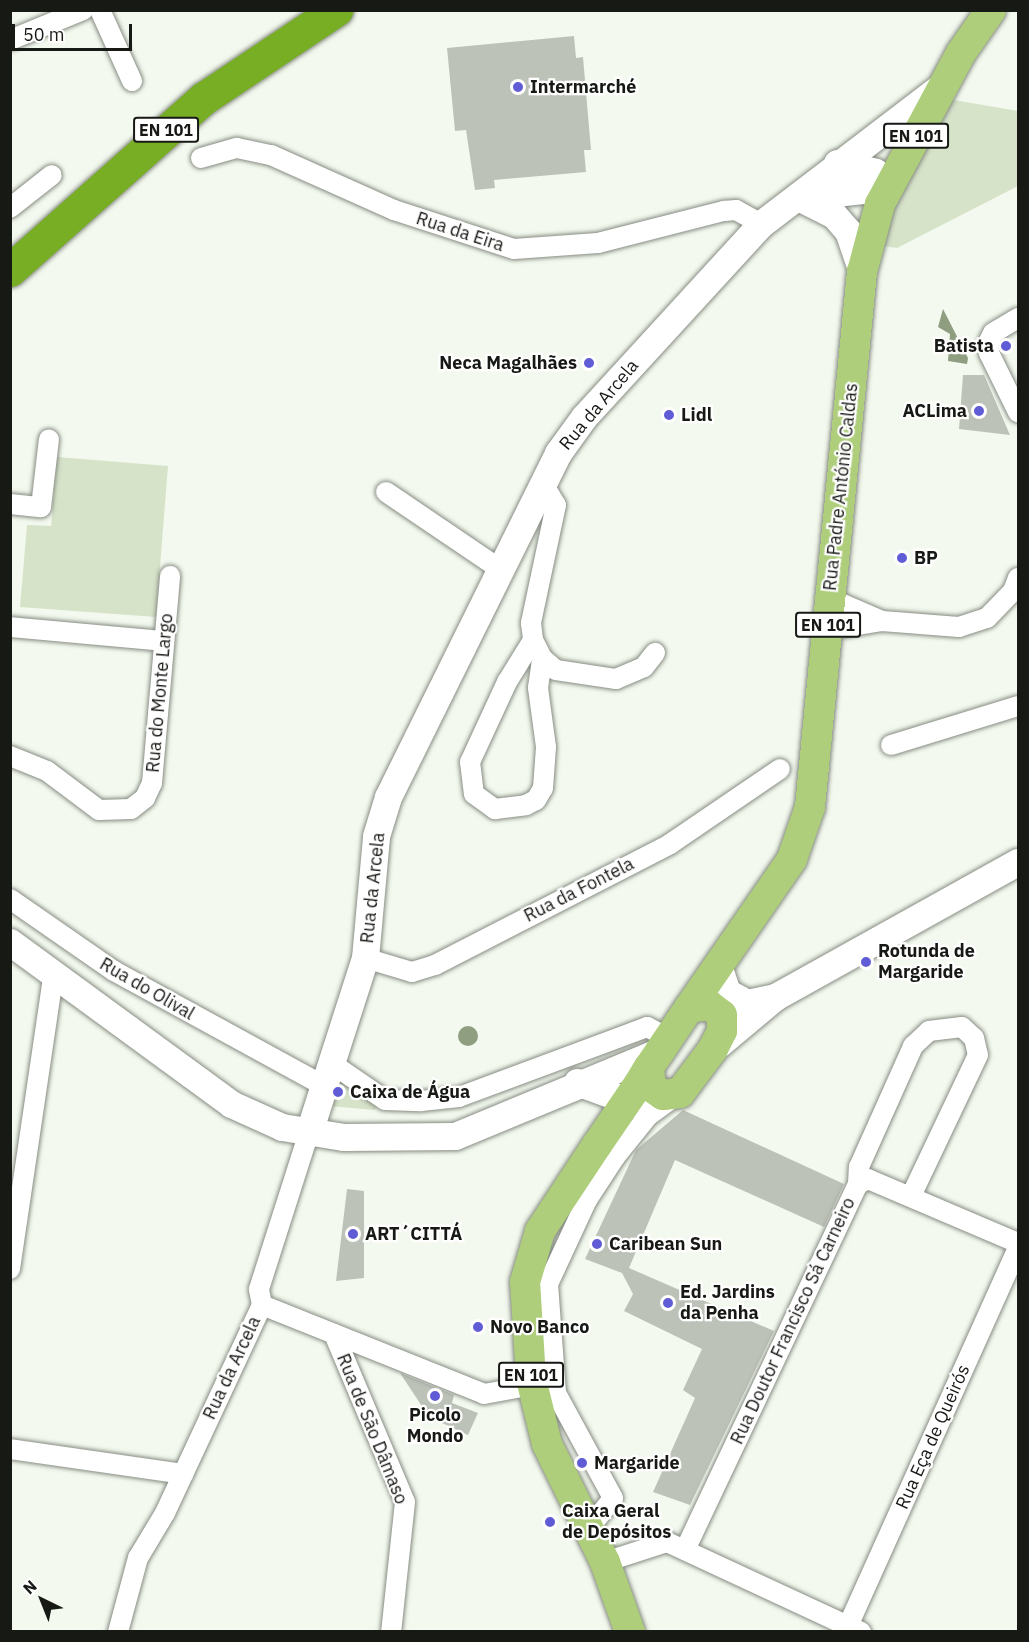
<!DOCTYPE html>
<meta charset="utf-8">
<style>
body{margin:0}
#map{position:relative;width:1029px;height:1642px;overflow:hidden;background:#f3f9ee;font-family:"IBM Plex Sans",sans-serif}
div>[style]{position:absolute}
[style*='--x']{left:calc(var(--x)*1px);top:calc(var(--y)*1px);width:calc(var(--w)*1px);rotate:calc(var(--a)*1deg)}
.green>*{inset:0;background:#d6e3c9}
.water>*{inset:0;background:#8f9d81}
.round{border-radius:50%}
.building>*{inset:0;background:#bdc2b8}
.roads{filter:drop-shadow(0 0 2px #878c83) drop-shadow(0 0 2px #878c83)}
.street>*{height:20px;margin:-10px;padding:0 10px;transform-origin:10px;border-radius:10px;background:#fff}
.secondary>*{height:27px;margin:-13.5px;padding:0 13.5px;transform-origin:13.5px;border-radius:13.5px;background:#fff}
.primary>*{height:30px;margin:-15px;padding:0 15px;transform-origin:15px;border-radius:15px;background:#aece7c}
.highway>*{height:33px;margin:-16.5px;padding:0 16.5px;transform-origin:16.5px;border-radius:16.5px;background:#78ae24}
.dots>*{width:16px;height:16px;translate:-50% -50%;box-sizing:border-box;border:3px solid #fff;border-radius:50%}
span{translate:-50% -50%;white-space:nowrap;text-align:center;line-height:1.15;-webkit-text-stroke:4.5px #fff;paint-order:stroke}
.shield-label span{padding:2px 4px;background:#fff;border:2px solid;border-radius:4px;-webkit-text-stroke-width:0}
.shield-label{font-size:16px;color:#171915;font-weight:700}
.poi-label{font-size:18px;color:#171915;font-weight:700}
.left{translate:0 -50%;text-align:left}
.right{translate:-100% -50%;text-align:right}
.street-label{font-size:18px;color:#171915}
.frame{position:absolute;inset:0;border:12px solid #171915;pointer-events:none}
.north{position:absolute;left:12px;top:1570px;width:60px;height:60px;-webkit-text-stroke:4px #fff;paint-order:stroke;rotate:317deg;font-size:16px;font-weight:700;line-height:24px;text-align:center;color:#171915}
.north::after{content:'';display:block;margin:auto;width:21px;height:27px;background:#171915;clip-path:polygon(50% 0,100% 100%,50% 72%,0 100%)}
.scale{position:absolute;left:12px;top:24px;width:120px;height:27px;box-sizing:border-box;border:3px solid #171915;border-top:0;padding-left:8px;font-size:18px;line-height:21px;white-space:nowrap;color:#171915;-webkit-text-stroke:4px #fff;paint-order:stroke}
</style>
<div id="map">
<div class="green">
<i style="clip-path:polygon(942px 98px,1018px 111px,1018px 186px,897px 248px,876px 245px)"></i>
<i style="clip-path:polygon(57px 457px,168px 466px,156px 617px,20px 607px,27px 525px,51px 526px)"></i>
<i style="clip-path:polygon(340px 1072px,382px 1104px,374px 1110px,329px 1106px)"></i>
</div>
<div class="water">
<i style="clip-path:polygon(943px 309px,968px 358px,967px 364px,948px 361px,950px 334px,938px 327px)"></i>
<i class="round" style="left:458px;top:1026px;width:20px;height:20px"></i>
</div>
<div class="building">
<i style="clip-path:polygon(574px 36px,576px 58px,583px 57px,591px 150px,584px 150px,586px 172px,494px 180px,495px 188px,475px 190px,466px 130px,455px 131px,447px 48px)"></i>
<i style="clip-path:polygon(963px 375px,984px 375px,1010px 435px,959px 429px)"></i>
<i style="clip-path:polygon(683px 1110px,844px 1184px,824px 1227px,675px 1160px,629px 1268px,774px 1331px,690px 1505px,653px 1492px,695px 1398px,683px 1390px,702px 1349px,624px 1311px,633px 1294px,622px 1273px,585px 1259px,636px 1150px)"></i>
<i style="clip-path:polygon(347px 1189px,364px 1191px,364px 1278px,336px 1281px)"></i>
<i style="clip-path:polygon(400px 1373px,454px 1395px,452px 1403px,478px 1413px,468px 1435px,429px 1417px)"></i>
</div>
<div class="roads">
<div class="street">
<i style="--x:100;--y:10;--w:78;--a:65.7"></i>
<i style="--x:10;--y:40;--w:79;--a:-22.3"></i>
<i style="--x:201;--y:158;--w:37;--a:-16"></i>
<i style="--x:237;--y:148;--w:35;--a:12"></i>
<i style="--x:271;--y:155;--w:135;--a:24.1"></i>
<i style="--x:394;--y:210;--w:126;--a:18"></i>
<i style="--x:514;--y:249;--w:84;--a:-4.1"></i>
<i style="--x:598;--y:243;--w:130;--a:-14.3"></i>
<i style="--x:724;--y:211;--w:12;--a:-5"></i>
<i style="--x:736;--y:210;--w:29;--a:29"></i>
<i style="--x:10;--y:208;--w:53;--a:-38.2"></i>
<i style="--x:1018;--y:318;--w:29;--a:149"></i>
<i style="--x:993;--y:333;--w:11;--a:117"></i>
<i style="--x:988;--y:343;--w:10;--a:84"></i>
<i style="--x:989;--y:353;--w:66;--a:63.8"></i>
<i style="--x:542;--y:482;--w:27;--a:59"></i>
<i style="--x:556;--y:505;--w:121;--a:102"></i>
<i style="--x:531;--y:623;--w:17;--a:83"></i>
<i style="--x:533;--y:640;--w:20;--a:63"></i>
<i style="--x:542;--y:658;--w:18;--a:41"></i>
<i style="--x:556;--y:670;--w:61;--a:8.5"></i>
<i style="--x:616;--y:679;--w:30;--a:-23"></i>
<i style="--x:644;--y:667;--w:18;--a:-52"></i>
<i style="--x:386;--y:492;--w:139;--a:34.1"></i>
<i style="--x:10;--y:504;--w:31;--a:6"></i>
<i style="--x:41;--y:507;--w:68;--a:-83.3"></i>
<i style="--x:831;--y:599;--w:56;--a:23.3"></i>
<i style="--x:10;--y:627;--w:154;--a:5.2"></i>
<i style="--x:828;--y:630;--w:55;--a:-9.5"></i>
<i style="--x:882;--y:621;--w:77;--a:4.5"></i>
<i style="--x:959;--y:627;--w:29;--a:-18"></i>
<i style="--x:987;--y:618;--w:37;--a:-46"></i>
<i style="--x:1013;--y:591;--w:14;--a:-69"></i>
<i style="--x:533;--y:640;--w:49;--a:121.8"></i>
<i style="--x:507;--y:682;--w:88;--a:114.8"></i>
<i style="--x:470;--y:762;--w:32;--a:83"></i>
<i style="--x:474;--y:794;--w:26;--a:36"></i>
<i style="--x:495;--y:809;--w:31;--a:-7"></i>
<i style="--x:526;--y:805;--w:11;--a:-27"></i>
<i style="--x:536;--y:800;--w:14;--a:-60"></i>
<i style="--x:543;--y:788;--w:41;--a:-85.8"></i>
<i style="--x:546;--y:747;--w:60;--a:-97.7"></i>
<i style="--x:538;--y:688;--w:30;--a:-82"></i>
<i style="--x:891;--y:745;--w:133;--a:-17.1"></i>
<i style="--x:10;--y:756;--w:40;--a:22"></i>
<i style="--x:47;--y:771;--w:65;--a:36.9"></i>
<i style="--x:99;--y:810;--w:32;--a:-2"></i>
<i style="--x:131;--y:809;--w:18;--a:-38"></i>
<i style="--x:145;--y:798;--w:17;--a:-65"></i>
<i style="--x:152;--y:783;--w:208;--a:-85"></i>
<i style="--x:10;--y:899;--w:126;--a:34.7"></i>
<i style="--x:114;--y:971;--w:237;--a:28.7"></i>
<i style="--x:365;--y:958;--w:49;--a:16.6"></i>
<i style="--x:412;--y:972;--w:24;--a:-17"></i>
<i style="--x:435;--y:965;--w:264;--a:-27.2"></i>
<i style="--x:670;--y:844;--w:133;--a:-34.3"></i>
<i style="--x:331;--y:1063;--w:65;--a:34.4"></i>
<i style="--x:385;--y:1100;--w:36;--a:2"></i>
<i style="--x:421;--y:1101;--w:38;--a:-6"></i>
<i style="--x:459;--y:1097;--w:201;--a:-20.4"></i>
<i style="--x:647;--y:1027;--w:25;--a:27"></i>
<i style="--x:858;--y:1184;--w:17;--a:-87"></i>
<i style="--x:859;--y:1167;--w:133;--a:-65.9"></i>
<i style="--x:913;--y:1046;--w:22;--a:-43"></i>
<i style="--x:929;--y:1031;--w:33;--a:-7"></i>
<i style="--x:962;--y:1027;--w:16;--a:43"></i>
<i style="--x:974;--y:1038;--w:17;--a:77"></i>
<i style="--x:978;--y:1055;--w:156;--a:115.4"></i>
<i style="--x:10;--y:1269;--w:295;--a:-81.6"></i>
<i style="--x:262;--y:1305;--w:239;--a:21.8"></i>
<i style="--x:484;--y:1394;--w:50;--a:-10.4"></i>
<i style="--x:334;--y:1334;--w:182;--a:67.1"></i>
<i style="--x:405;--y:1502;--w:131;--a:96.1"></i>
<i style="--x:10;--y:1449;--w:175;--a:8.2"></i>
<i style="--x:589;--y:1528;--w:38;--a:-51"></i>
<i style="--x:613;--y:1498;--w:119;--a:-118.5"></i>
<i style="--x:556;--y:1393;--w:109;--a:-94.2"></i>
<i style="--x:548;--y:1284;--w:93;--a:-65.1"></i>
<i style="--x:587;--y:1200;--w:51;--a:-56.9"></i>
<i style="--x:615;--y:1157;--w:53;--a:-51.2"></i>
<i style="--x:648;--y:1116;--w:37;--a:-36"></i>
<i style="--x:685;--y:1550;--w:405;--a:-64.7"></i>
<i style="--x:858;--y:1184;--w:11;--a:-27"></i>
<i style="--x:868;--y:1179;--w:163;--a:23.1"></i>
<i style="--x:605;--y:1562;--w:65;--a:-17.9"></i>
<i style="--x:667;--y:1542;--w:214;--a:24.9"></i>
<i style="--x:848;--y:1626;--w:414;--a:-65.8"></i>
<i style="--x:118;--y:1632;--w:77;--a:-74.9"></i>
<i style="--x:138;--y:1558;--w:52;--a:-59"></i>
<i style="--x:165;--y:1513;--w:230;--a:-65"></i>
<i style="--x:262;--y:1305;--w:16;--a:-101"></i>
<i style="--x:259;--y:1289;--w:165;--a:-72.3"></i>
</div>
<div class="secondary">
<i style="--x:837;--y:163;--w:39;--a:13"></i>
<i style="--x:875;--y:172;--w:21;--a:47"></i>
<i style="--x:798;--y:197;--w:40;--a:26.6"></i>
<i style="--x:834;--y:215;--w:21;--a:49"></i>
<i style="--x:848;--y:231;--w:43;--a:71.1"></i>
<i style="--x:799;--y:197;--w:91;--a:-6.3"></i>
<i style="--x:10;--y:942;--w:274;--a:36.2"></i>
<i style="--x:231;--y:1104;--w:56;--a:24.3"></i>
<i style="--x:282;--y:1127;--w:63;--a:9.2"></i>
<i style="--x:344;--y:1137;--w:111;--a:-0.5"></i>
<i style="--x:455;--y:1136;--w:222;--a:-22.5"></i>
<i style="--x:720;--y:971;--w:22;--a:72"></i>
<i style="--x:727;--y:992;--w:23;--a:29"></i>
<i style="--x:747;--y:1003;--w:29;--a:-12"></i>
<i style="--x:713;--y:1049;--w:81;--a:-40"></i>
<i style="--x:775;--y:997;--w:278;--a:-29.1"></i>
<i style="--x:577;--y:1082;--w:69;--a:20.3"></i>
<i style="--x:309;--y:1132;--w:183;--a:-72.2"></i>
<i style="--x:365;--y:958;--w:122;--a:-84.8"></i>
<i style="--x:376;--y:836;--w:41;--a:-72.9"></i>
<i style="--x:388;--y:797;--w:384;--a:-63.7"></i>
<i style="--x:558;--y:453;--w:44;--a:-54.2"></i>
<i style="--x:584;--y:417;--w:262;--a:-47.5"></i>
<i style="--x:761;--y:224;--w:229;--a:-37.4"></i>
</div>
<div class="primary">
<i style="--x:689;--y:1008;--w:181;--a:-55.3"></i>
<i style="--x:792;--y:859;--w:55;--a:-70.9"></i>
<i style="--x:810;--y:807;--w:538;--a:-84.45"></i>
<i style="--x:862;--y:272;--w:70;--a:-75.2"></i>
<i style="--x:880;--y:204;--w:171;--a:-61.8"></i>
<i style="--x:961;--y:53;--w:52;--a:-55.1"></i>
<i style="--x:630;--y:1632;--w:74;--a:-109.7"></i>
<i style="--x:605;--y:1562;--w:131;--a:-116.2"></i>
<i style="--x:547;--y:1444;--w:67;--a:-103.8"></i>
<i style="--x:531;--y:1379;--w:97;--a:-93.5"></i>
<i style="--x:525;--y:1282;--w:53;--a:-73.6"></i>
<i style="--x:540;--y:1231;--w:103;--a:-56.5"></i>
<i style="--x:597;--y:1145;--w:73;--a:-55.7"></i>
<i style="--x:638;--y:1085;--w:21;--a:-59"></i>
<i style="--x:649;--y:1067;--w:19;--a:-55"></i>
<i style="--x:660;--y:1051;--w:52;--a:-56"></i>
<i style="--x:689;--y:1008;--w:20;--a:-9"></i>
<i style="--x:709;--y:1005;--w:16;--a:38"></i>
<i style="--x:722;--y:1015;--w:16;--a:90"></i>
<i style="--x:722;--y:1031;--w:20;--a:117"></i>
<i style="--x:713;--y:1049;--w:55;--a:126.9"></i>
<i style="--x:680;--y:1093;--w:17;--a:173"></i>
<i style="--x:663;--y:1095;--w:14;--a:-146"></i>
<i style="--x:651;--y:1087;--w:20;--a:-96"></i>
</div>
<div class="highway">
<i style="--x:10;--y:270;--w:259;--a:-41.6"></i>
<i style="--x:204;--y:98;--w:159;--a:-33.7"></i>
</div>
</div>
<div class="dots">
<i style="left:518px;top:87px;background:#5f5cd5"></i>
<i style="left:1006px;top:346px;background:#5f5cd5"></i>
<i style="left:589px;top:363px;background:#5f5cd5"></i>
<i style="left:979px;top:411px;background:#5f5cd5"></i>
<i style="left:669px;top:415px;background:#5f5cd5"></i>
<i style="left:902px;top:558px;background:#5f5cd5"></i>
<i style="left:866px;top:962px;background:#5f5cd5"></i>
<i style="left:338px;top:1092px;background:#5f5cd5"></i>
<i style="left:353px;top:1234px;background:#5f5cd5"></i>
<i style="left:597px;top:1244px;background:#5f5cd5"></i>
<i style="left:668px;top:1303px;background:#5f5cd5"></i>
<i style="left:478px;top:1327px;background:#5f5cd5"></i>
<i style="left:435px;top:1396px;background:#5f5cd5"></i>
<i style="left:582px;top:1463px;background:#5f5cd5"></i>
<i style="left:550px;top:1522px;background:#5f5cd5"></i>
</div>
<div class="shield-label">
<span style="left:166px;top:130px">EN 101</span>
<span style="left:916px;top:136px">EN 101</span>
<span style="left:828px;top:625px">EN 101</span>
<span style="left:531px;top:1375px">EN 101</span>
</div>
<div class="poi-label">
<span class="left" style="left:530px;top:87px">Intermarché</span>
<span class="right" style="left:994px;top:346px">Batista</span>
<span class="right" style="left:577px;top:363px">Neca Magalhães</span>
<span class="right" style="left:967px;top:411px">ACLima</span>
<span class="left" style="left:681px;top:415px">Lidl</span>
<span class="left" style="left:914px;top:558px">BP</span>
<span class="left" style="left:878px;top:962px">Rotunda de<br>Margaride</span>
<span class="left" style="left:350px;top:1092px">Caixa de Água</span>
<span class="left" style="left:365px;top:1234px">ART´CITTÁ</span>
<span class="left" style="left:609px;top:1244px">Caribean Sun</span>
<span class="left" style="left:680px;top:1303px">Ed. Jardins<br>da Penha</span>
<span class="left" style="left:490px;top:1327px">Novo Banco</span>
<span style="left:435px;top:1426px">Picolo<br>Mondo</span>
<span class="left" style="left:594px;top:1463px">Margaride</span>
<span class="left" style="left:562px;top:1522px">Caixa Geral<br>de Depósitos</span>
</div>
<div class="street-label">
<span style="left:460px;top:232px;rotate:18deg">Rua da Eira</span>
<span style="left:599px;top:405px;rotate:-50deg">Rua da Arcela</span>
<span style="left:841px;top:487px;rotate:-84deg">Rua Padre António Caldas</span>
<span style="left:160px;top:693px;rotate:-85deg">Rua do Monte Largo</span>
<span style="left:373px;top:888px;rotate:-84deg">Rua da Arcela</span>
<span style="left:579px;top:890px;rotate:-27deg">Rua da Fontela</span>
<span style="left:147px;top:989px;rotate:30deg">Rua do Olival</span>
<span style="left:793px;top:1321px;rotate:-65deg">Rua Doutor Francisco Sá Carneiro</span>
<span style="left:232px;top:1368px;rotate:-65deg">Rua da Arcela</span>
<span style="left:372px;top:1429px;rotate:68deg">Rua de São Dâmaso</span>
<span style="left:933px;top:1437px;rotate:-66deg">Rua Eça de Queirós</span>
</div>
<div class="frame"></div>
<div class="north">N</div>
<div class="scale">50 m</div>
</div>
